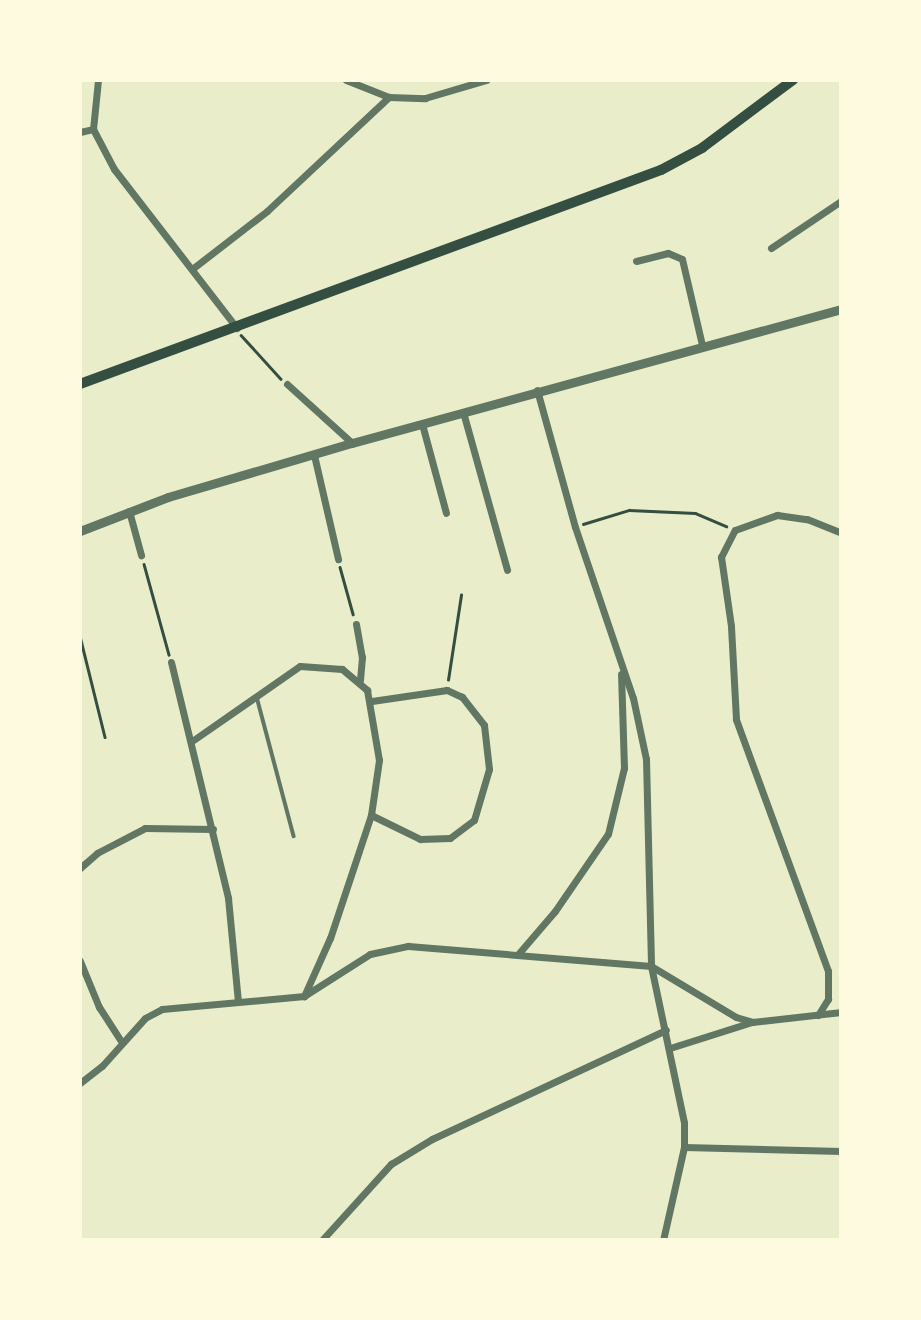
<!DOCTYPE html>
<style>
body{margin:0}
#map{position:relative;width:921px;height:1320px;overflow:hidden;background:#e9edc9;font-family:Lora,serif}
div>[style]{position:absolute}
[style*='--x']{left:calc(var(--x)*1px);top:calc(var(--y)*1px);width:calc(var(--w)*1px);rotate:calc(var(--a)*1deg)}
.path>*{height:2.5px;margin:-1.25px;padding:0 1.25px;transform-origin:1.25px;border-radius:1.25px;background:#344e41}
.service>*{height:3.5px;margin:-1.75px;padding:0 1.75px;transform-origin:1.75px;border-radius:1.75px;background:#617663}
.minor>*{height:7px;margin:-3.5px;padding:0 3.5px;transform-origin:3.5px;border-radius:3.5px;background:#617663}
.tertiary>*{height:9px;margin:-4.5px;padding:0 4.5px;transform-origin:4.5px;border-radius:4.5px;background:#617663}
.primary>*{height:10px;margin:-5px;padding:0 5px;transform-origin:5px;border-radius:5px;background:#344e41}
span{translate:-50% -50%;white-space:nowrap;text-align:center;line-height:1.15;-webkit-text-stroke:7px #fefae0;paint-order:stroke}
.frame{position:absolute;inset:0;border:82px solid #fefae0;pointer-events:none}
</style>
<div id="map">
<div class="path">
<i style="--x:241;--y:335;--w:59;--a:47.7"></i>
<i style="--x:583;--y:524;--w:48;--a:-16.9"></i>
<i style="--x:629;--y:510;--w:66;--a:2.6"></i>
<i style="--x:695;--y:513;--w:34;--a:23"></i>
<i style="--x:144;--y:564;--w:94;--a:74.6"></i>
<i style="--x:340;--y:567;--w:49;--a:74.5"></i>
<i style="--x:80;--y:636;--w:104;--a:76.1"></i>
<i style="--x:448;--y:680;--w:86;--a:-81.3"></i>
</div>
<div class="service">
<i style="--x:257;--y:697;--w:144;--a:75.1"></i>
</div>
<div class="minor">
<i style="--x:98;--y:80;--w:49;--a:95.8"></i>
<i style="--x:93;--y:129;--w:45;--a:62.3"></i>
<i style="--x:114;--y:169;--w:201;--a:52.3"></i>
<i style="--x:346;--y:80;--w:46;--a:21.6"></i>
<i style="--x:389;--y:97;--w:36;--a:2"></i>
<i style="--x:425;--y:98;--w:64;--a:-16.4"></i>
<i style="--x:80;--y:132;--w:13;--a:-13"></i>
<i style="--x:771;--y:248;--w:84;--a:-33.9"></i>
<i style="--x:636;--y:261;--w:33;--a:-14"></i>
<i style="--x:668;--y:253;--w:15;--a:23"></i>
<i style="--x:682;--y:259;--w:88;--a:76.9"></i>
<i style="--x:192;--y:269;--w:95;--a:-37.7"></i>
<i style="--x:267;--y:211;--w:167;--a:-43.1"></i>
<i style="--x:287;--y:384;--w:88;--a:42.2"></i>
<i style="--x:537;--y:390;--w:142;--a:74.5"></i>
<i style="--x:575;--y:527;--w:181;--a:71.3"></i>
<i style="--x:633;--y:698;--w:62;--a:78"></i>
<i style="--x:646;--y:759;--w:207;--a:88.6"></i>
<i style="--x:651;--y:966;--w:160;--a:78.1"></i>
<i style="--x:684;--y:1123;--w:24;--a:90"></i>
<i style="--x:684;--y:1147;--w:95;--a:102.7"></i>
<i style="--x:463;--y:412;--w:164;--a:74.4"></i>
<i style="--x:422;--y:424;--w:92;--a:74.9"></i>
<i style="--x:314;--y:455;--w:107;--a:77"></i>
<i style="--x:129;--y:511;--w:46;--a:74.7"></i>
<i style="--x:356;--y:624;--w:34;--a:80"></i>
<i style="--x:362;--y:657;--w:23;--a:95"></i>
<i style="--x:171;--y:662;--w:243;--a:76.4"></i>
<i style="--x:228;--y:898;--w:103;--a:84.5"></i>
<i style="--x:192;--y:741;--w:131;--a:-34.8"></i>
<i style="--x:300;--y:666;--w:42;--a:4.1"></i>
<i style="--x:342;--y:669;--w:33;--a:40"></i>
<i style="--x:367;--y:690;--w:71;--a:80.3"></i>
<i style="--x:379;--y:760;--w:56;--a:98.3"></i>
<i style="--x:371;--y:815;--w:130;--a:108.4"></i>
<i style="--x:330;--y:938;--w:64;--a:114.1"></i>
<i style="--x:371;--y:815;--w:55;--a:26.1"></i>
<i style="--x:420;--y:839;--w:30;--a:-2"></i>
<i style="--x:450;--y:838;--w:30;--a:-37"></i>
<i style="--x:474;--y:820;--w:53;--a:-73.6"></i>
<i style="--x:489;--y:769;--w:44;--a:-96.5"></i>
<i style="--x:484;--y:725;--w:36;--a:-128"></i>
<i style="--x:462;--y:697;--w:17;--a:-155"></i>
<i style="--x:447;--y:690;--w:76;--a:171.7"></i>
<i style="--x:80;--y:868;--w:23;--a:-41"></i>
<i style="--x:97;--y:853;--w:54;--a:-27.5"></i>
<i style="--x:145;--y:828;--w:68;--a:0.8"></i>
<i style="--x:519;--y:953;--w:55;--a:-49.4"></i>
<i style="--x:555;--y:911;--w:93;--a:-55.5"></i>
<i style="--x:608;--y:834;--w:68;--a:-76.4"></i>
<i style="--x:624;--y:768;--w:94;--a:-91.8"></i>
<i style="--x:80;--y:961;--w:50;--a:67.6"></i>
<i style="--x:99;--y:1007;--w:40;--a:57.1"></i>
<i style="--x:818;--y:1015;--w:19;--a:-58"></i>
<i style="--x:828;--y:999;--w:28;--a:-90"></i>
<i style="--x:828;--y:971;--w:268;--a:-110.1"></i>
<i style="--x:736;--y:719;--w:93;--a:-93.1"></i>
<i style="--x:731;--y:626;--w:70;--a:-98.2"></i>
<i style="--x:721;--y:557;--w:30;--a:-63"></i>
<i style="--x:735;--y:530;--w:45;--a:-19.7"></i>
<i style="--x:777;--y:515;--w:30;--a:8"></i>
<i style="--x:807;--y:519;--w:37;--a:22"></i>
<i style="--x:670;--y:1048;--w:86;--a:-17.6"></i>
<i style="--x:80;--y:1083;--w:28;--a:-38"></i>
<i style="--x:102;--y:1066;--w:64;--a:-48.1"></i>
<i style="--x:145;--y:1018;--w:19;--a:-28"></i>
<i style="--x:162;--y:1009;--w:143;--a:-5.2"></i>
<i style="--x:304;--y:996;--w:78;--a:-32.5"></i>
<i style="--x:370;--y:954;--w:39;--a:-12"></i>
<i style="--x:408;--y:946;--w:244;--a:4.7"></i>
<i style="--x:651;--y:966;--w:99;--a:31"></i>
<i style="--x:736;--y:1017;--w:17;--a:17"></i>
<i style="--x:752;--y:1022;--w:90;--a:-6.4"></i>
<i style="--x:684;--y:1147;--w:157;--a:1.5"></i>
<i style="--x:322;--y:1240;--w:103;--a:-47.8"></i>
<i style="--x:391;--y:1164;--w:48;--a:-31.4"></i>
<i style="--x:432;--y:1139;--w:258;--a:-25"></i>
</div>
<div class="tertiary">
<i style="--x:80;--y:531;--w:94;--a:-21.1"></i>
<i style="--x:168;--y:497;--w:192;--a:-16.4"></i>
<i style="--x:352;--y:443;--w:507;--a:-15.32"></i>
</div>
<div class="primary">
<i style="--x:80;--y:384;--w:619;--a:-20.22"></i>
<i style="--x:661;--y:170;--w:47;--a:-28.2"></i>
<i style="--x:702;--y:148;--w:114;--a:-36.8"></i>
</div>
<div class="frame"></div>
</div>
